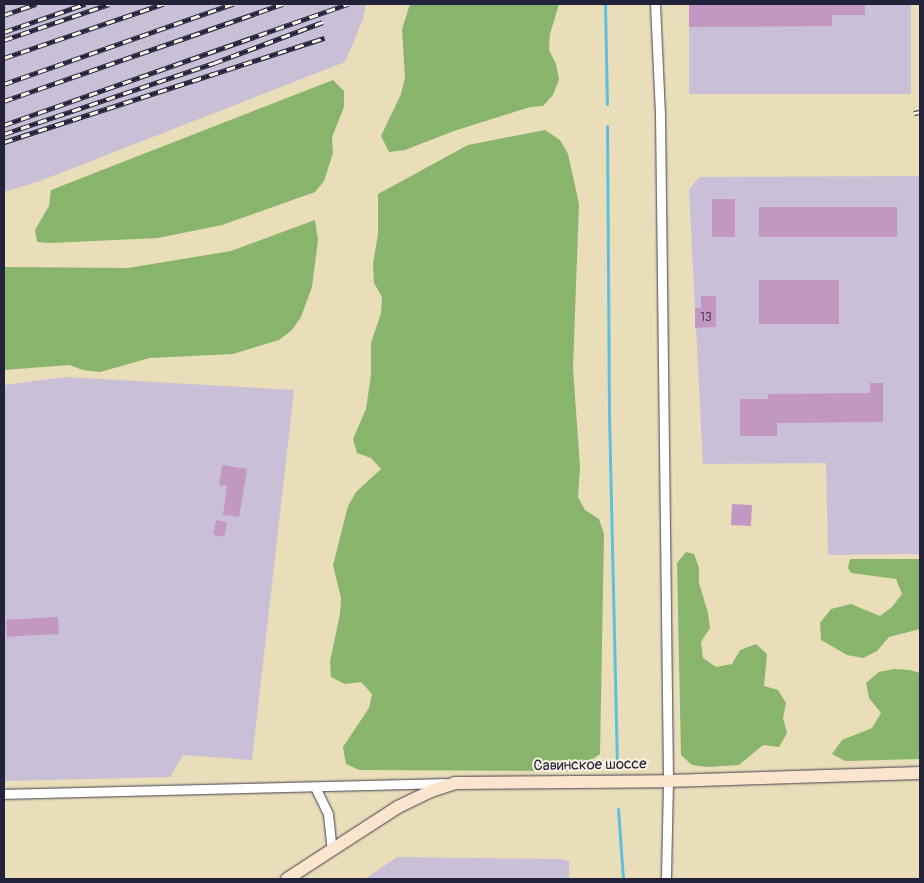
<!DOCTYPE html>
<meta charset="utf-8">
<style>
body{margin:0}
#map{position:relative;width:924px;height:883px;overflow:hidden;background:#e9deb9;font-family:Pangolin,sans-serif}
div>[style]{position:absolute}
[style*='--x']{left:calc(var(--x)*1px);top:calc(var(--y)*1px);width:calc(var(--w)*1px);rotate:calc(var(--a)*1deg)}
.industrial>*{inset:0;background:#c9bfd7;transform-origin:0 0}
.forest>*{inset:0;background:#88b46c}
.stream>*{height:3px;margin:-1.5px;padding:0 1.5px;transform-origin:1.5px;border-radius:1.5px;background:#60bede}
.building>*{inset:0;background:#c298c3;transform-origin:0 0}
.roads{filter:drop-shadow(0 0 1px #403e4e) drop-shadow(0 0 1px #403e4e)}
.street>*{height:9px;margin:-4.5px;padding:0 4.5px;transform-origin:4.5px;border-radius:4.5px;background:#fff}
.secondary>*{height:12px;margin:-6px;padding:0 6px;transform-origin:6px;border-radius:6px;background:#fce5cf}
.rail>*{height:5px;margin-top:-2.5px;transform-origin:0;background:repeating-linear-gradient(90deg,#fcf5e5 0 9px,#22223b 0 18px);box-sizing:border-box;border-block:1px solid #22223b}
span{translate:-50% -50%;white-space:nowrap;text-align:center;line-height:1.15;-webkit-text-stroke:4px #fcf5e5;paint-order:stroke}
.number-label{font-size:12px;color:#4a405d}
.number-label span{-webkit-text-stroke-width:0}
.street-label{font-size:15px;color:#22223b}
.frame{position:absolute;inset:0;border:5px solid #22223b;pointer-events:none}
</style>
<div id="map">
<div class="industrial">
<i style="clip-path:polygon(4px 4px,366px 4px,363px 19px,345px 62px,40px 181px,4px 192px)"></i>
<i style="left:689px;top:4px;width:222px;height:90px"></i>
<i style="clip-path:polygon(920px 176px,920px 554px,828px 555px,826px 463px,703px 464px,689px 190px,699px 177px)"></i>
<i style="clip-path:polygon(65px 377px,294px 390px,252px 760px,183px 755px,170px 777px,4px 781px,4px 385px)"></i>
<i style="clip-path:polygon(397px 857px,561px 859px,569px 861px,569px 879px,365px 879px)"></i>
</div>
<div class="forest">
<i style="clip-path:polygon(410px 4px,559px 4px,550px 34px,549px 50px,556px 64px,559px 79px,553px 95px,543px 106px,530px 107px,454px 131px,405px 150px,389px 152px,381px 136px,401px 94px,405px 78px,402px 29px)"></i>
<i style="clip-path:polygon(333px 80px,344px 91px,344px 107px,332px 137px,333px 153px,324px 181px,315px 192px,222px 225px,158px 238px,50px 243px,37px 242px,35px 230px,49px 206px,51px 190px)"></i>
<i style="clip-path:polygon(545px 130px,560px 140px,568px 154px,579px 204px,573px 368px,580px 467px,578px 497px,585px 510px,599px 519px,604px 534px,600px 754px,574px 771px,359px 770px,346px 764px,343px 747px,369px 708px,372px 694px,361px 682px,345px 684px,331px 677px,330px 661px,340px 614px,341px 598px,333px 565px,348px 506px,356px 492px,381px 469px,371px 458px,357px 453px,353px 439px,366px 409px,371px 375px,371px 343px,381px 313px,382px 297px,374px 283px,373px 264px,378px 234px,378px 194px,468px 145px)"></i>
<i style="clip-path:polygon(315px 220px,318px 240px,312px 287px,301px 317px,292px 330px,279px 340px,233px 354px,150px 358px,100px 372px,83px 370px,69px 365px,4px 370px,4px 267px,128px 268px,231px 251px)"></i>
<i style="clip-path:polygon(686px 552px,694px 554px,699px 568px,699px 583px,708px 613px,710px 628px,701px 642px,703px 658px,716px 667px,732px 664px,740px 650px,756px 644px,767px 654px,764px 686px,778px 690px,786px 703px,783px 718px,787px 733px,779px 747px,763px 745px,739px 765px,708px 767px,692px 765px,681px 755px,677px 563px)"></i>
<i style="clip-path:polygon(850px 559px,920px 559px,920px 629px,889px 637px,877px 651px,863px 658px,847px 655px,821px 640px,820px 623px,831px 609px,851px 604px,880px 616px,892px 607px,902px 594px,896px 579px,851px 573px,848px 568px)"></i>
<i style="clip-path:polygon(894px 669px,910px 670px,920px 673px,920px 759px,845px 761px,832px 754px,842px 740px,872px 728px,881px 713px,869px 698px,866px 683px,879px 672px)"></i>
</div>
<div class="stream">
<i style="--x:605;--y:4;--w:100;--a:88.9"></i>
<i style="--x:607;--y:126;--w:288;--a:89.6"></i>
<i style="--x:609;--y:414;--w:347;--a:88.7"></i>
<i style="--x:618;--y:809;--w:70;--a:85.9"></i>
</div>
<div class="building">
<i style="clip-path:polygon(689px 4px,865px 4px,865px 15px,832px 15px,832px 26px,689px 27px)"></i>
<i style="left:712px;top:199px;width:23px;height:38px"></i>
<i style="left:897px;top:207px;width:30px;height:138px;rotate:90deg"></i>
<i style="left:759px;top:280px;width:80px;height:44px"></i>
<i style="clip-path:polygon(701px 296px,716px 296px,716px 327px,695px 328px,695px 308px,701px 308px)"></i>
<i style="clip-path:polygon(870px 383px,883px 383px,883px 422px,777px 423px,777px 436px,740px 436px,740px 399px,768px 399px,768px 394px,870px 393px)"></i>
<i style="clip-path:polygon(222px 465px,247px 469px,239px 517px,223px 515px,227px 486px,219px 485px)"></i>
<i style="left:732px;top:504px;width:20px;height:21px;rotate:3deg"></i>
<i style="left:216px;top:520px;width:11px;height:15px;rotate:10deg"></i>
<i style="left:58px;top:617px;width:17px;height:52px;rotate:87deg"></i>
</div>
<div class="roads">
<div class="street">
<i style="--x:655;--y:4;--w:111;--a:87.4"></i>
<i style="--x:660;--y:115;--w:666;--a:89.31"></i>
<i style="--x:668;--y:781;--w:98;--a:91.2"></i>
<i style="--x:315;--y:787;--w:30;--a:64"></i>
<i style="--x:328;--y:814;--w:36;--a:84"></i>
<i style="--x:4;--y:794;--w:441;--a:-1.4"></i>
</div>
<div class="secondary">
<i style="--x:287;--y:879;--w:132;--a:-33"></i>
<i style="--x:398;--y:807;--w:37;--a:-26"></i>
<i style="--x:431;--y:791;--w:25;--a:-18"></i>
<i style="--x:455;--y:783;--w:213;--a:-0.5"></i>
<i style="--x:668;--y:781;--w:252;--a:-1.8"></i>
</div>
</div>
<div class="rail">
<i style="--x:4;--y:15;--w:34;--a:-19"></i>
<i style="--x:4;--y:32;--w:86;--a:-19.1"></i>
<i style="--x:4;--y:40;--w:111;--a:-18.9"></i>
<i style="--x:4;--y:58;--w:168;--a:-18.8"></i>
<i style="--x:4;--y:84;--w:243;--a:-19.3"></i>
<i style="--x:4;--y:101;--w:295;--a:-19.2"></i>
<i style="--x:914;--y:113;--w:6;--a:-9"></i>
<i style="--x:4;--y:125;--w:365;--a:-19.4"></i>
<i style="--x:4;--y:134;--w:222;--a:-18.7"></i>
<i style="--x:214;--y:63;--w:116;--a:-20.6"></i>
<i style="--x:4;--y:142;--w:337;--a:-18"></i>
</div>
<div class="number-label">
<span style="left:706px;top:318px">13</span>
</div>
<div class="street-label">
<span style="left:590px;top:765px;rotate:-1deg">Савинское шоссе</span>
</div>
<div class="frame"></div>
</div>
